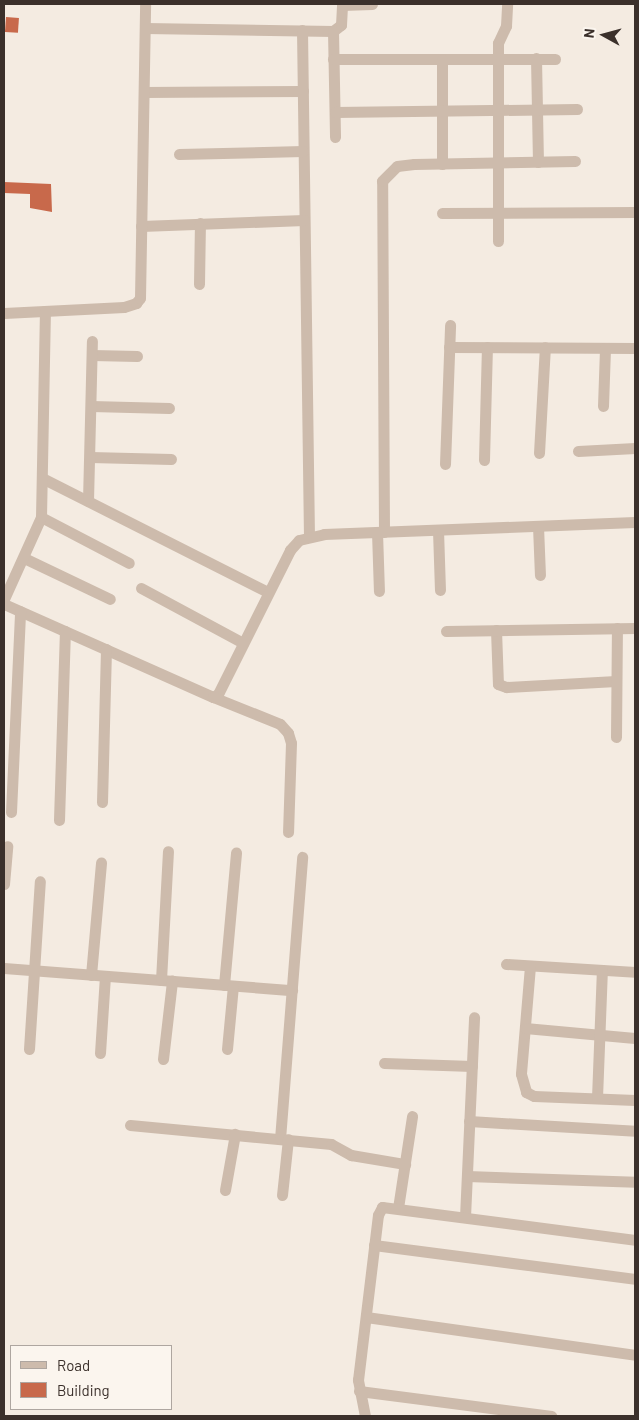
<!DOCTYPE html>
<style>
body{margin:0}
#map{position:relative;width:639px;height:1420px;overflow:hidden;background:#f4ebe1;font-family:Barlow,sans-serif}
div>[style]{position:absolute}
[style*='--x']{left:calc(var(--x)*1px);top:calc(var(--y)*1px);width:calc(var(--w)*1px);rotate:calc(var(--a)*1deg)}
.building>*{inset:0;background:#c8694b;transform-origin:0 0}
.street>*{height:11px;margin:-5.5px;padding:0 5.5px;transform-origin:5.5px;border-radius:5.5px;background:#cdbbac}
span{translate:-50% -50%;white-space:nowrap;text-align:center;line-height:1.15;-webkit-text-stroke:4px #fbf5ee;paint-order:stroke}
.frame{position:absolute;inset:0;border:5px solid #3b302b;pointer-events:none}
.legend{position:absolute;left:10px;top:1345px;width:162px;height:65px;box-sizing:border-box;background:#fbf5ee;border:1px solid #aea6a0;margin:0;padding:6px 9px;list-style:none;font-size:15px;color:#3b302b}
.legend li{display:flex;align-items:center;gap:10px;height:25px}
.legend b{width:25px;border:1px solid #aea6a0}
.north{position:absolute;left:579px;top:10px;width:50px;height:50px;-webkit-text-stroke:4px #fbf5ee;paint-order:stroke;rotate:277deg;font-size:14px;font-weight:700;line-height:20px;text-align:center;color:#3b302b}
.north::after{content:'';display:block;margin:auto;width:18px;height:22px;background:#3b302b;clip-path:polygon(50% 0,100% 100%,50% 72%,0 100%)}
</style>
<div id="map">
<div class="building">
<i style="left:6px;top:17px;width:13px;height:15px;rotate:4deg"></i>
<i style="clip-path:polygon(4px 182px,51px 184px,52px 212px,30px 208px,30px 194px,4px 193px)"></i>
</div>
<div class="street">
<i style="--x:342;--y:5;--w:30;--a:-2"></i>
<i style="--x:145;--y:28;--w:188;--a:0.9"></i>
<i style="--x:333;--y:31;--w:10;--a:-37"></i>
<i style="--x:341;--y:25;--w:21;--a:-87"></i>
<i style="--x:302;--y:30;--w:506;--a:89.21"></i>
<i style="--x:333;--y:31;--w:106;--a:88.9"></i>
<i style="--x:536;--y:58;--w:104;--a:88.9"></i>
<i style="--x:333;--y:59;--w:222;--a:0"></i>
<i style="--x:442;--y:60;--w:104;--a:90"></i>
<i style="--x:144;--y:92;--w:159;--a:-0.4"></i>
<i style="--x:335;--y:112;--w:242;--a:-0.7"></i>
<i style="--x:179;--y:154;--w:124;--a:-1.4"></i>
<i style="--x:442;--y:213;--w:193;--a:-0.3"></i>
<i style="--x:141;--y:226;--w:163;--a:-2.1"></i>
<i style="--x:498;--y:241;--w:198;--a:-90"></i>
<i style="--x:498;--y:43;--w:19;--a:-65"></i>
<i style="--x:506;--y:26;--w:22;--a:-87"></i>
<i style="--x:199;--y:284;--w:61;--a:-89.1"></i>
<i style="--x:4;--y:313;--w:120;--a:-2.9"></i>
<i style="--x:124;--y:307;--w:13;--a:-18"></i>
<i style="--x:136;--y:303;--w:6;--a:-51"></i>
<i style="--x:140;--y:298;--w:294;--a:-89"></i>
<i style="--x:449;--y:347;--w:186;--a:0.3"></i>
<i style="--x:92;--y:355;--w:45;--a:1.3"></i>
<i style="--x:91;--y:406;--w:78;--a:1.5"></i>
<i style="--x:603;--y:406;--w:58;--a:-88"></i>
<i style="--x:578;--y:451;--w:57;--a:-3"></i>
<i style="--x:539;--y:453;--w:106;--a:-86.8"></i>
<i style="--x:90;--y:457;--w:81;--a:1.4"></i>
<i style="--x:484;--y:460;--w:113;--a:-88.5"></i>
<i style="--x:445;--y:464;--w:139;--a:-87.9"></i>
<i style="--x:44;--y:479;--w:251;--a:26.8"></i>
<i style="--x:88;--y:501;--w:160;--a:-88.6"></i>
<i style="--x:41;--y:517;--w:99;--a:27.6"></i>
<i style="--x:538;--y:526;--w:49;--a:87.7"></i>
<i style="--x:438;--y:530;--w:60;--a:88.1"></i>
<i style="--x:377;--y:532;--w:59;--a:88.1"></i>
<i style="--x:384;--y:532;--w:351;--a:-90.3"></i>
<i style="--x:382;--y:181;--w:21;--a:-45"></i>
<i style="--x:397;--y:166;--w:17;--a:-7"></i>
<i style="--x:414;--y:164;--w:161;--a:-1.1"></i>
<i style="--x:24;--y:558;--w:95;--a:25.5"></i>
<i style="--x:141;--y:588;--w:116;--a:28.3"></i>
<i style="--x:4;--y:599;--w:90;--a:-65.7"></i>
<i style="--x:41;--y:517;--w:206;--a:-88.9"></i>
<i style="--x:4;--y:604;--w:229;--a:24"></i>
<i style="--x:213;--y:697;--w:6;--a:-31"></i>
<i style="--x:218;--y:694;--w:161;--a:-63.4"></i>
<i style="--x:290;--y:550;--w:13;--a:-48"></i>
<i style="--x:299;--y:540;--w:26;--a:-13"></i>
<i style="--x:324;--y:534;--w:311;--a:-2.2"></i>
<i style="--x:496;--y:630;--w:54;--a:87.9"></i>
<i style="--x:498;--y:684;--w:9;--a:21"></i>
<i style="--x:506;--y:687;--w:110;--a:-3.1"></i>
<i style="--x:446;--y:631;--w:189;--a:-0.9"></i>
<i style="--x:213;--y:697;--w:72;--a:21.9"></i>
<i style="--x:280;--y:724;--w:12;--a:48"></i>
<i style="--x:288;--y:733;--w:10;--a:73"></i>
<i style="--x:291;--y:743;--w:89;--a:91.9"></i>
<i style="--x:616;--y:737;--w:109;--a:-89.5"></i>
<i style="--x:102;--y:802;--w:153;--a:-88.5"></i>
<i style="--x:11;--y:812;--w:201;--a:-87.4"></i>
<i style="--x:59;--y:820;--w:189;--a:-88.2"></i>
<i style="--x:4;--y:884;--w:38;--a:-85"></i>
<i style="--x:506;--y:964;--w:129;--a:3.5"></i>
<i style="--x:530;--y:966;--w:108;--a:94.8"></i>
<i style="--x:521;--y:1074;--w:19;--a:74"></i>
<i style="--x:526;--y:1092;--w:9;--a:27"></i>
<i style="--x:534;--y:1096;--w:101;--a:2.3"></i>
<i style="--x:4;--y:968;--w:289;--a:4.4"></i>
<i style="--x:91;--y:975;--w:113;--a:-84.9"></i>
<i style="--x:161;--y:980;--w:129;--a:-86.9"></i>
<i style="--x:224;--y:985;--w:133;--a:-84.8"></i>
<i style="--x:525;--y:1028;--w:110;--a:5.2"></i>
<i style="--x:29;--y:1049;--w:168;--a:-86.3"></i>
<i style="--x:227;--y:1049;--w:63;--a:-84.6"></i>
<i style="--x:100;--y:1053;--w:77;--a:-86.3"></i>
<i style="--x:163;--y:1059;--w:79;--a:-83.4"></i>
<i style="--x:384;--y:1063;--w:88;--a:2"></i>
<i style="--x:597;--y:1098;--w:128;--a:-87.8"></i>
<i style="--x:469;--y:1121;--w:166;--a:3.4"></i>
<i style="--x:130;--y:1125;--w:202;--a:5.4"></i>
<i style="--x:331;--y:1144;--w:23;--a:29"></i>
<i style="--x:351;--y:1155;--w:55;--a:9.5"></i>
<i style="--x:280;--y:1139;--w:283;--a:-85.5"></i>
<i style="--x:467;--y:1176;--w:168;--a:2"></i>
<i style="--x:225;--y:1190;--w:57;--a:-79.9"></i>
<i style="--x:282;--y:1195;--w:56;--a:-83.9"></i>
<i style="--x:398;--y:1208;--w:93;--a:-81.3"></i>
<i style="--x:465;--y:1217;--w:200;--a:-87.4"></i>
<i style="--x:374;--y:1245;--w:263;--a:7.4"></i>
<i style="--x:366;--y:1317;--w:272;--a:8"></i>
<i style="--x:359;--y:1391;--w:194;--a:7.4"></i>
<i style="--x:365;--y:1416;--w:37;--a:-101"></i>
<i style="--x:358;--y:1380;--w:166;--a:-83.1"></i>
<i style="--x:378;--y:1215;--w:9;--a:-63"></i>
<i style="--x:382;--y:1207;--w:255;--a:7.4"></i>
</div>
<div class="frame"></div>
<ul class="legend">
<li><b style="height:6px;background:#cdbbac"></b>Road</li>
<li><b style="height:14px;background:#c8694b"></b>Building</li>
</ul>
<div class="north">N</div>
</div>
